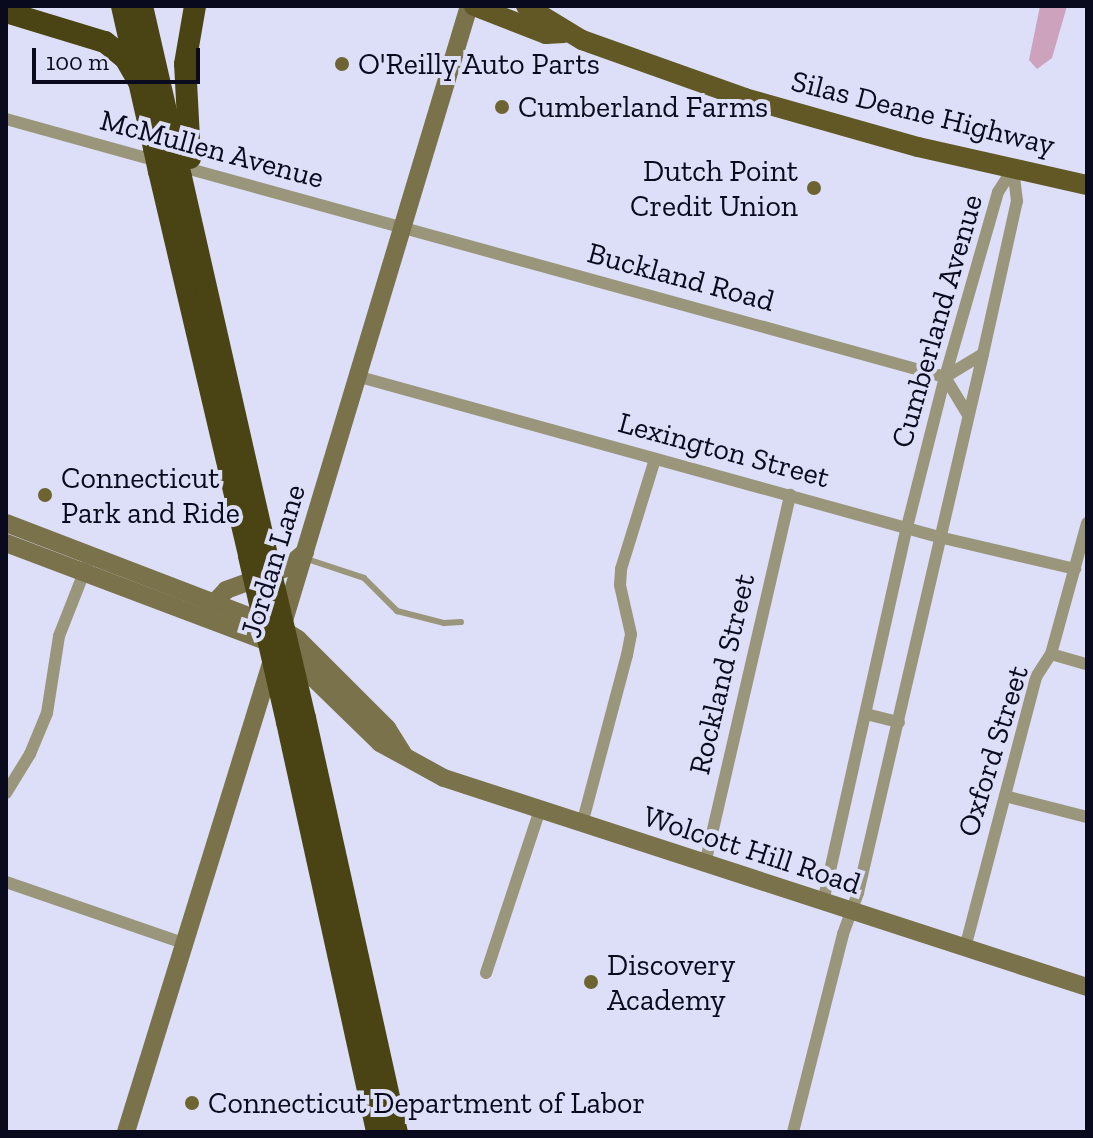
<!DOCTYPE html>
<style>
body{margin:0}
#map{position:relative;width:1093px;height:1138px;overflow:hidden;background:#dcdff7;font-family:"Zilla Slab",serif}
div>[style]{position:absolute}
[style*='--x']{left:calc(var(--x)*1px);top:calc(var(--y)*1px);width:calc(var(--w)*1px);rotate:calc(var(--a)*1deg)}
.green>*{inset:0;background:#cca2bd}
.lane>*{height:6px;margin:-3px;padding:0 3px;transform-origin:3px;border-radius:3px;background:#9a967c}
.street>*{height:12px;margin:-6px;padding:0 6px;transform-origin:6px;border-radius:6px;background:#9a967c}
.secondary>*{height:18px;margin:-9px;padding:0 9px;transform-origin:9px;border-radius:9px;background:#79724b}
.primary>*{height:20px;margin:-10px;padding:0 10px;transform-origin:10px;border-radius:10px;background:#615826}
.highway>*{height:22px;margin:-11px;padding:0 11px;transform-origin:11px;border-radius:11px;background:#4a4313}
.highway-bridge>*{height:22px;margin:-11px;padding:0 11px;transform-origin:11px;border-radius:11px;background:#4a4313}
.dots>*{width:22px;height:22px;translate:-50% -50%;box-sizing:border-box;border:4px solid #dcdff7;border-radius:50%}
span{translate:-50% -50%;white-space:nowrap;text-align:center;line-height:1.15;-webkit-text-stroke:8px #dcdff7;paint-order:stroke}
.poi-label{font-size:30px;color:#0a0a1e}
.left{translate:0 -50%;text-align:left}
.right{translate:-100% -50%;text-align:right}
.street-label{font-size:30px;color:#0a0a1e}
.frame{position:absolute;inset:0;border:8px solid #0a0a1e;pointer-events:none}
.scale{position:absolute;left:32px;top:48px;width:168px;height:36px;box-sizing:border-box;border:4px solid #0a0a1e;border-top:0;padding-left:10px;font-size:24px;line-height:28px;white-space:nowrap;color:#0a0a1e;-webkit-text-stroke:6px #dcdff7;paint-order:stroke}
</style>
<div id="map">
<div class="green">
<i style="clip-path:polygon(1040px 6px,1067px 6px,1052px 58px,1037px 69px,1029px 60px)"></i>
</div>
<div class="lane">
<i style="--x:307;--y:559;--w:60;--a:18.4"></i>
<i style="--x:364;--y:578;--w:47;--a:45"></i>
<i style="--x:397;--y:611;--w:49;--a:14.3"></i>
<i style="--x:444;--y:623;--w:17;--a:-3"></i>
</div>
<div class="street">
<i style="--x:6;--y:119;--w:157;--a:15.5"></i>
<i style="--x:175;--y:165;--w:791;--a:15.39"></i>
<i style="--x:938;--y:375;--w:7;--a:16"></i>
<i style="--x:945;--y:377;--w:44;--a:58.8"></i>
<i style="--x:360;--y:377;--w:601;--a:15.45"></i>
<i style="--x:939;--y:537;--w:140;--a:13.2"></i>
<i style="--x:945;--y:377;--w:44;--a:-31.2"></i>
<i style="--x:1051;--y:654;--w:37;--a:16"></i>
<i style="--x:866;--y:714;--w:34;--a:14"></i>
<i style="--x:6;--y:793;--w:46;--a:-58.4"></i>
<i style="--x:30;--y:754;--w:44;--a:-67.5"></i>
<i style="--x:47;--y:713;--w:78;--a:-81.1"></i>
<i style="--x:59;--y:636;--w:76;--a:-68.5"></i>
<i style="--x:1005;--y:796;--w:85;--a:14.4"></i>
<i style="--x:582;--y:824;--w:175;--a:-75.1"></i>
<i style="--x:627;--y:655;--w:21;--a:-79"></i>
<i style="--x:631;--y:634;--w:50;--a:-102.7"></i>
<i style="--x:620;--y:585;--w:16;--a:-86"></i>
<i style="--x:621;--y:569;--w:115;--a:-72.8"></i>
<i style="--x:705;--y:864;--w:379;--a:-77"></i>
<i style="--x:6;--y:882;--w:190;--a:19"></i>
<i style="--x:823;--y:902;--w:384;--a:-77.4"></i>
<i style="--x:907;--y:527;--w:155;--a:-75.8"></i>
<i style="--x:945;--y:377;--w:192;--a:-74"></i>
<i style="--x:998;--y:192;--w:27;--a:-57"></i>
<i style="--x:965;--y:948;--w:280;--a:-75.3"></i>
<i style="--x:1036;--y:677;--w:27;--a:-57"></i>
<i style="--x:1051;--y:654;--w:136;--a:-74.6"></i>
<i style="--x:486;--y:973;--w:172;--a:-71.7"></i>
<i style="--x:793;--y:1132;--w:204;--a:-75.8"></i>
<i style="--x:843;--y:934;--w:44;--a:-69.9"></i>
<i style="--x:858;--y:893;--w:553;--a:-76.94"></i>
<i style="--x:983;--y:354;--w:157;--a:-77.5"></i>
<i style="--x:1017;--y:201;--w:32;--a:-97"></i>
</div>
<div class="secondary">
<i style="--x:6;--y:523;--w:296;--a:21"></i>
<i style="--x:282;--y:629;--w:19;--a:32"></i>
<i style="--x:298;--y:639;--w:126;--a:45"></i>
<i style="--x:387;--y:728;--w:32;--a:58"></i>
<i style="--x:6;--y:543;--w:282;--a:20.7"></i>
<i style="--x:270;--y:643;--w:36;--a:36"></i>
<i style="--x:299;--y:664;--w:113;--a:44.3"></i>
<i style="--x:380;--y:743;--w:73;--a:28.7"></i>
<i style="--x:444;--y:778;--w:676;--a:18.01"></i>
<i style="--x:215;--y:602;--w:16;--a:-47"></i>
<i style="--x:226;--y:590;--w:64;--a:-20.1"></i>
<i style="--x:286;--y:568;--w:25;--a:-40"></i>
<i style="--x:283;--y:624;--w:645;--a:-73.25"></i>
<i style="--x:126;--y:1132;--w:498;--a:-72.8"></i>
</div>
<div class="primary">
<i style="--x:474;--y:6;--w:77;--a:21.3"></i>
<i style="--x:546;--y:34;--w:18;--a:-3"></i>
<i style="--x:526;--y:6;--w:66;--a:31.3"></i>
<i style="--x:582;--y:40;--w:173;--a:19.6"></i>
<i style="--x:745;--y:98;--w:180;--a:15.8"></i>
<i style="--x:918;--y:147;--w:173;--a:12.7"></i>
</div>
<div class="highway">
<i style="--x:122;--y:6;--w:146;--a:77.3"></i>
<i style="--x:142;--y:6;--w:152;--a:77.1"></i>
<i style="--x:6;--y:12;--w:103;--a:16.9"></i>
<i style="--x:105;--y:42;--w:26;--a:39"></i>
<i style="--x:125;--y:58;--w:30;--a:60"></i>
<i style="--x:190;--y:158;--w:94;--a:-93"></i>
<i style="--x:185;--y:64;--w:59;--a:-80.2"></i>
<i style="--x:159;--y:171;--w:395;--a:76.8"></i>
<i style="--x:181;--y:177;--w:385;--a:77.2"></i>
<i style="--x:305;--y:718;--w:424;--a:77.5"></i>
<i style="--x:287;--y:722;--w:420;--a:77.6"></i>
</div>
<div class="highway-bridge">
<i style="--x:154;--y:148;--w:24;--a:78"></i>
<i style="--x:176;--y:154;--w:24;--a:78"></i>
<i style="--x:266;--y:552;--w:171;--a:76.8"></i>
<i style="--x:249;--y:556;--w:170;--a:77.1"></i>
</div>
<div class="dots">
<i style="left:342px;top:64px;background:#6d6431"></i>
<i style="left:502px;top:107px;background:#6d6431"></i>
<i style="left:814px;top:188px;background:#6d6431"></i>
<i style="left:45px;top:495px;background:#6d6431"></i>
<i style="left:591px;top:982px;background:#6d6431"></i>
<i style="left:192px;top:1103px;background:#6d6431"></i>
</div>
<div class="poi-label">
<span class="left" style="left:358px;top:64px">O'Reilly Auto Parts</span>
<span class="left" style="left:518px;top:107px">Cumberland Farms</span>
<span class="right" style="left:798px;top:188px">Dutch Point<br>Credit Union</span>
<span class="left" style="left:61px;top:495px">Connecticut<br>Park and Ride</span>
<span class="left" style="left:607px;top:982px">Discovery<br>Academy</span>
<span class="left" style="left:208px;top:1103px">Connecticut Department of Labor</span>
</div>
<div class="street-label">
<span style="left:923px;top:113px;rotate:14deg">Silas Deane Highway</span>
<span style="left:212px;top:149px;rotate:15deg">McMullen Avenue</span>
<span style="left:681px;top:277px;rotate:15deg">Buckland Road</span>
<span style="left:937px;top:321px;rotate:-74deg">Cumberland Avenue</span>
<span style="left:724px;top:450px;rotate:15deg">Lexington Street</span>
<span style="left:273px;top:561px;rotate:-73deg">Jordan Lane</span>
<span style="left:722px;top:674px;rotate:-77deg">Rockland Street</span>
<span style="left:993px;top:751px;rotate:-73deg">Oxford Street</span>
<span style="left:752px;top:850px;rotate:18deg">Wolcott Hill Road</span>
</div>
<div class="frame"></div>
<div class="scale">100 m</div>
</div>
